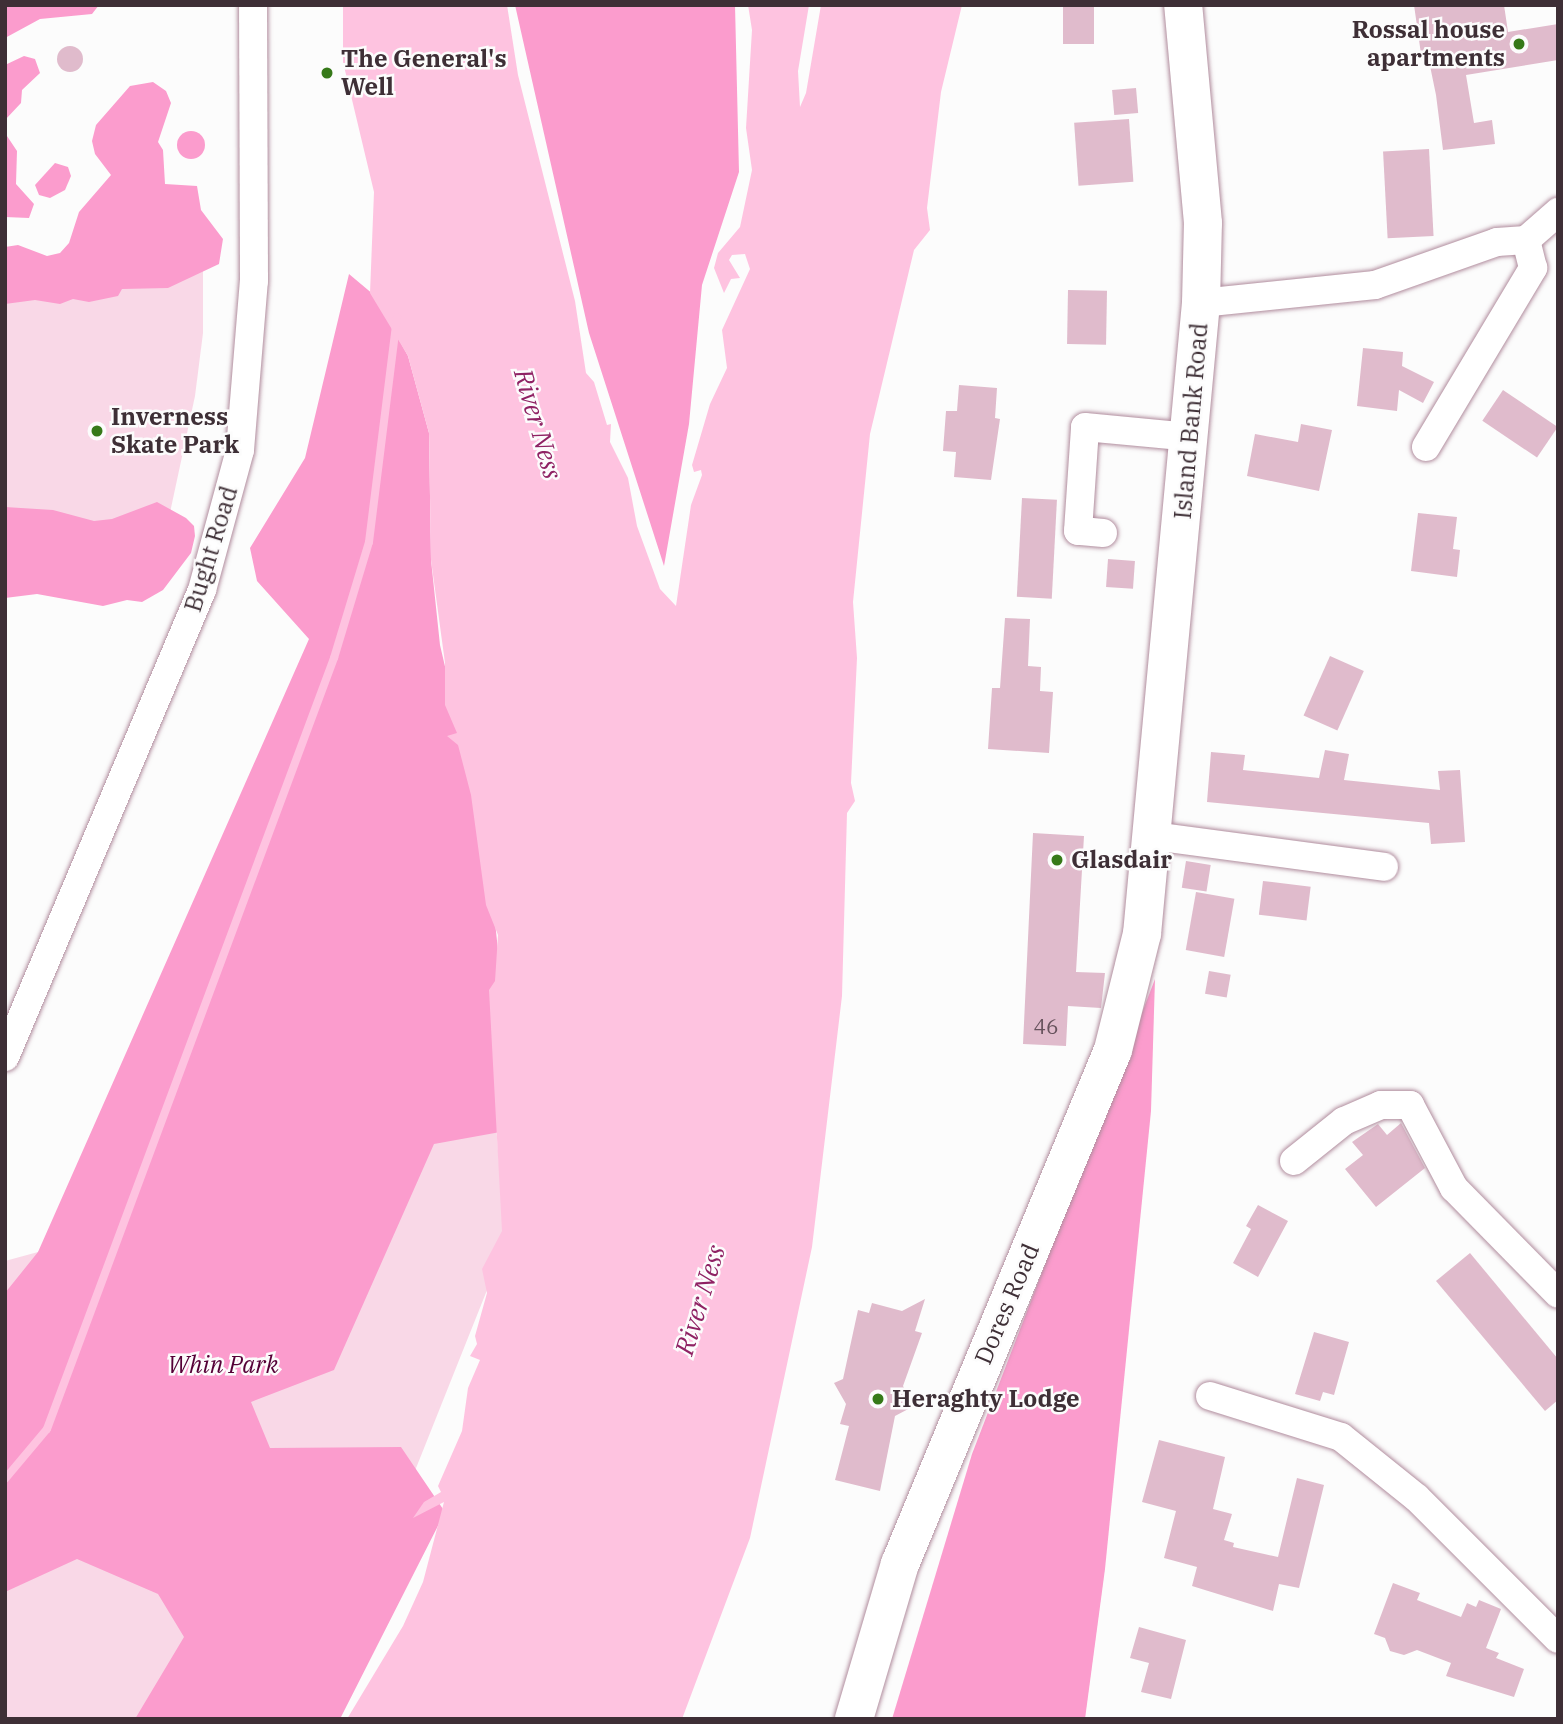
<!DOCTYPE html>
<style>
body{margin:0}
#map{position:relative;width:1563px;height:1724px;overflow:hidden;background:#fcfcfc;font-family:"IBM Plex Serif",serif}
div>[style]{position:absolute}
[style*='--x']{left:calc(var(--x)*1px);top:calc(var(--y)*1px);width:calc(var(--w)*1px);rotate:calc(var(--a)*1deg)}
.green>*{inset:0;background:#f9d8e7}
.forest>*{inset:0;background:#fb9ccd}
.round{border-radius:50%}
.water>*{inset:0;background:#fec3e0}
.stream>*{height:8px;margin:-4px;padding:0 4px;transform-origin:4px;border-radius:4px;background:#fec3e0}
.building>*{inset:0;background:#e0bbcc;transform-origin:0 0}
.roads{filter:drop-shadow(0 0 2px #b18d9e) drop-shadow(0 0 2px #b18d9e)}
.street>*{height:28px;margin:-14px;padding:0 14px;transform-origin:14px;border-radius:14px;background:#fff}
.secondary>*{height:38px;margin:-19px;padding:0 19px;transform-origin:19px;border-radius:19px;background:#fff}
.dots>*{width:19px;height:19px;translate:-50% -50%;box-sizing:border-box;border:4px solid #fcfcfc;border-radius:50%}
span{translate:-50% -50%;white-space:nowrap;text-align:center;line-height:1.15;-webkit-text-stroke:5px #fcfcfc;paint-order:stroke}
.number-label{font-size:21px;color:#66525c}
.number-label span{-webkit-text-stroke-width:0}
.poi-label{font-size:24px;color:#3e2f36;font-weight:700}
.right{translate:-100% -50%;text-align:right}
.left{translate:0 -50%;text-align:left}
.street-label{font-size:24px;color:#3e2f36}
.park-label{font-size:24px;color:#550037;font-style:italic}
.water-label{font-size:26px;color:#8f2264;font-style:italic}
.frame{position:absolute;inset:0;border:7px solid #3e2f36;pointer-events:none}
</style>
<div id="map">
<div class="green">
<i style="clip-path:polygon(203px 269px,203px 333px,195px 396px,165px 536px,5px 517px,5px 298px)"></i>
<i style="clip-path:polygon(470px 774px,505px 1245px,316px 1719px,5px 1719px,5px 1261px,38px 1252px)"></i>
</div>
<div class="forest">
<i style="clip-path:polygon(5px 5px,99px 5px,92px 14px,40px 19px,5px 38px)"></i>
<i style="clip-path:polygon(515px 5px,735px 5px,739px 172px,702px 285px,689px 424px,664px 566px,589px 333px)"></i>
<i style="clip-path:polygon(24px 56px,35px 59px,40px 73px,22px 90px,21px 103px,5px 120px,5px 65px)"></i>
<i style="clip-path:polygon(153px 82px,166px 91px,171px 103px,158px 142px,163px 150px,165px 184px,197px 186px,201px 210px,223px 239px,219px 264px,168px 288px,122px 289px,118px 296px,89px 302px,73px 299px,60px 304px,35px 300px,5px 304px,5px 247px,18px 245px,47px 256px,60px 253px,69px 243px,79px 212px,111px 175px,95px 154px,92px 141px,96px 125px,130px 86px)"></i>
<i class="round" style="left:177px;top:131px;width:28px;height:28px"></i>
<i style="clip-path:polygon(5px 133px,17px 151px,16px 184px,34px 204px,29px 218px,5px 217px)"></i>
<i style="clip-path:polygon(55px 163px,68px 167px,71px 176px,65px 190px,50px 198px,39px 195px,35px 185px)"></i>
<i style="clip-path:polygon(349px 274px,374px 295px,408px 356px,429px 433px,431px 560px,440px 645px,470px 774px,495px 922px,517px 1129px,434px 1144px,334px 1370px,251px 1402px,270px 1448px,401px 1447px,445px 1512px,340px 1719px,135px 1719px,184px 1637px,158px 1594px,77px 1559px,5px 1592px,5px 1293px,38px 1252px,309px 639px,257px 581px,250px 548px,305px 458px)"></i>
<i style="clip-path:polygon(157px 502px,186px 518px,194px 526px,195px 536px,191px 553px,163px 590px,142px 602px,127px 600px,103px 606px,37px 594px,5px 598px,5px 507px,53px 510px,94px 521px,112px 519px)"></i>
<i style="clip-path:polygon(1155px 979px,1151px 1111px,1105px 1569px,1085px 1719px,892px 1719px,972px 1454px)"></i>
</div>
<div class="water">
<i style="clip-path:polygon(343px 5px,507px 5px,518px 75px,575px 301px,586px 373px,594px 382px,607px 425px,611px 424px,610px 442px,628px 478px,637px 526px,660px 589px,676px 606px,691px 505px,702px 475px,701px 470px,694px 472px,692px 465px,710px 404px,727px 368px,722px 330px,750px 269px,745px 254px,732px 255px,729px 260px,740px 278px,731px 279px,724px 293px,714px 268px,718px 253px,740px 227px,752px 170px,746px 128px,752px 30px,748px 5px,809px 5px,798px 71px,800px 107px,806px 93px,821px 5px,962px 5px,941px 92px,927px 208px,930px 230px,914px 250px,870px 434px,853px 602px,857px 658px,851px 783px,855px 801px,847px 813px,842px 996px,812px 1247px,750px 1538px,682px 1719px,347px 1719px,403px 1626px,423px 1582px,444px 1502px,413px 1518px,424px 1502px,441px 1492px,438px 1486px,462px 1431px,468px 1388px,480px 1360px,470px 1356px,477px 1344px,475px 1336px,487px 1293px,482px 1269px,502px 1231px,489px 990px,495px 981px,498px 935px,486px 905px,471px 795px,458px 745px,447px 736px,457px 733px,445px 705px,445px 663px,431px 560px,429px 433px,408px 356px,370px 293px,374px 192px,343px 62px)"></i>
</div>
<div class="stream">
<i style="--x:5;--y:1479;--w:65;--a:-50"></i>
<i style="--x:47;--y:1429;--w:823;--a:-69.58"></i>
<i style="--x:334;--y:658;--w:121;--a:-73.2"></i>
<i style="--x:369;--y:542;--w:227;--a:-82.9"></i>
</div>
<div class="building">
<i style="left:1063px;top:5px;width:31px;height:39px"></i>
<i style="clip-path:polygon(1414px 5px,1504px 5px,1508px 32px,1558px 24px,1558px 60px,1466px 75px,1474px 123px,1492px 120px,1495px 144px,1443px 150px,1436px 95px,1429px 61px,1422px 61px)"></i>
<i class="round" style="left:57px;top:46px;width:26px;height:26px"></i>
<i style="left:1136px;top:88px;width:25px;height:24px;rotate:85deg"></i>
<i style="left:1129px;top:119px;width:63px;height:55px;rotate:86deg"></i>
<i style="left:1429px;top:149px;width:87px;height:46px;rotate:87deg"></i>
<i style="left:1068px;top:290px;width:39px;height:54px;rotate:1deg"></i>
<i style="clip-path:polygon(1363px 348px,1403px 352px,1402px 366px,1434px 382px,1423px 403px,1399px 390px,1397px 411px,1357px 406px)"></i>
<i style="clip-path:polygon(959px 385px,997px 388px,995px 418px,1000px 419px,991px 480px,954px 477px,956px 452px,943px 451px,946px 411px,957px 411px)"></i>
<i style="left:1503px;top:390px;width:66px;height:37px;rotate:34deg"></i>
<i style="clip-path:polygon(1301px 424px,1332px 430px,1319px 491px,1247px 476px,1255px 434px,1298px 442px)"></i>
<i style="left:1022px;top:498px;width:35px;height:99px;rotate:3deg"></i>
<i style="clip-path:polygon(1418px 513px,1457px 517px,1453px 549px,1460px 550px,1457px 577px,1411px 571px)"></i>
<i style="left:1108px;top:559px;width:27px;height:28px;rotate:4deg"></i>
<i style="clip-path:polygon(1005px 618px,1030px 619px,1028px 666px,1041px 667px,1040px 691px,1053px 692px,1049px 753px,988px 749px,992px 688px,1000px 688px)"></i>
<i style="left:1330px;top:656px;width:37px;height:65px;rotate:24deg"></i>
<i style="clip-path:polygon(1325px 750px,1349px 754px,1344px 780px,1440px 790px,1438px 771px,1460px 770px,1465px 842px,1431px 844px,1429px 823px,1207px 802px,1211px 752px,1245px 755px,1243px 770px,1319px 778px)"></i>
<i style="clip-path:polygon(1033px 833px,1084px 836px,1076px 972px,1105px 973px,1101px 1008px,1068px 1006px,1066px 1046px,1023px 1044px)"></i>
<i style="left:1186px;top:861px;width:25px;height:27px;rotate:9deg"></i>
<i style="left:1263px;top:881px;width:48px;height:34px;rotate:7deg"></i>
<i style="left:1196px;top:892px;width:39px;height:59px;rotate:10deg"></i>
<i style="left:1209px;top:971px;width:22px;height:23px;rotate:10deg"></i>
<i style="clip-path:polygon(1401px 1123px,1425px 1168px,1376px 1207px,1345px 1169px,1363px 1155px,1352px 1142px,1378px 1124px,1387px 1135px)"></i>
<i style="clip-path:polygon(1258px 1205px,1288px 1221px,1258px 1277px,1233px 1263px,1251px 1229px,1246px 1226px)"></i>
<i style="clip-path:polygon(1470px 1253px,1558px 1359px,1558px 1400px,1545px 1411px,1436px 1281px)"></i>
<i style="clip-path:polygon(925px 1299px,915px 1331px,922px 1333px,903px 1386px,914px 1406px,895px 1416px,880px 1491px,835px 1480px,849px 1426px,840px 1424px,846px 1404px,834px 1383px,843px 1379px,858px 1310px,869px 1313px,872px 1303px,902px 1311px)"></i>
<i style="clip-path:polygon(1314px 1332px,1349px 1342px,1334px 1395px,1323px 1392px,1320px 1401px,1295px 1394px)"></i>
<i style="clip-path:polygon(1159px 1440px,1225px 1457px,1213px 1509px,1232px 1514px,1224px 1540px,1234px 1543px,1233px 1547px,1278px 1557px,1297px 1478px,1324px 1485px,1299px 1588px,1279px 1584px,1273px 1611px,1192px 1586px,1197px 1567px,1164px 1558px,1176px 1511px,1142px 1502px)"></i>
<i style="clip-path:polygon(1393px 1583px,1420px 1593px,1417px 1600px,1461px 1617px,1467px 1603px,1476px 1607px,1479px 1600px,1501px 1609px,1486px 1648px,1499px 1653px,1496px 1658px,1524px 1669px,1514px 1697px,1446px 1676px,1451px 1663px,1417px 1650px,1404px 1655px,1390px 1651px,1385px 1638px,1374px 1634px)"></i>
<i style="clip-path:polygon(1139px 1627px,1186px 1640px,1171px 1699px,1141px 1692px,1149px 1663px,1130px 1658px)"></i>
</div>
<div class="roads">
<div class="street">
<i style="--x:1201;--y:303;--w:175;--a:-5.9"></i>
<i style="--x:1375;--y:285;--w:129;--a:-19.4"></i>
<i style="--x:1497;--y:242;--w:29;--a:-4"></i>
<i style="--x:1526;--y:240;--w:43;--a:-41.2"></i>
<i style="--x:1426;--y:447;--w:209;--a:-59.1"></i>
<i style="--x:1533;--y:268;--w:29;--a:-104"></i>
<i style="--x:1103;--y:533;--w:25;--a:-175"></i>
<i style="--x:1078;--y:531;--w:104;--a:-86.1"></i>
<i style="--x:1085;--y:427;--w:105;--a:5.4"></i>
<i style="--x:1153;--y:836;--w:233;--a:7.6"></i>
<i style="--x:5;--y:1057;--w:507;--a:-67.13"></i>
<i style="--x:202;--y:590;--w:145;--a:-74.8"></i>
<i style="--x:240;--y:450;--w:170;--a:-85.3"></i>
<i style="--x:254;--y:281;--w:276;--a:-90.2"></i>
<i style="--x:1294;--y:1161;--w:64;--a:-38.7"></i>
<i style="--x:1344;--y:1121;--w:40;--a:-23.4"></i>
<i style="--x:1381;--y:1105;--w:29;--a:0"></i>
<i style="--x:1410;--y:1105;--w:94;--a:62.1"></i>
<i style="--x:1454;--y:1188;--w:148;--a:45.5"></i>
<i style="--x:1210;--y:1396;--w:137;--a:17.4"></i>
<i style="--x:1341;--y:1437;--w:97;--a:38.8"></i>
<i style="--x:1417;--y:1498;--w:199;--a:45"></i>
</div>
<div class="secondary">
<i style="--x:854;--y:1719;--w:162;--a:-73.5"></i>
<i style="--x:900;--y:1564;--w:556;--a:-67.49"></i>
<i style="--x:1113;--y:1050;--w:120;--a:-76"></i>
<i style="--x:1142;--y:934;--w:634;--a:-84.66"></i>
<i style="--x:1201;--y:303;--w:80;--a:-88.6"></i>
<i style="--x:1203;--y:223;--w:219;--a:-95.2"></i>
</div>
</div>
<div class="dots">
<i style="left:1519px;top:44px;background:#367919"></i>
<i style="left:327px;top:73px;background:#367919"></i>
<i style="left:97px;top:431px;background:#367919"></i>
<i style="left:1057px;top:860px;background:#367919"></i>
<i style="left:878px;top:1399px;background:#367919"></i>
</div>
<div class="number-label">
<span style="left:1046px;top:1026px">46</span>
</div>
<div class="poi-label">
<span class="right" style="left:1505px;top:44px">Rossal house<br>apartments</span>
<span class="left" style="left:341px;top:73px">The General's<br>Well</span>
<span class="left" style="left:111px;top:431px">Inverness<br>Skate Park</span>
<span class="left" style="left:1071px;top:860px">Glasdair</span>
<span class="left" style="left:892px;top:1399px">Heraghty Lodge</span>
</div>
<div class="street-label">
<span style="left:1191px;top:421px;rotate:-85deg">Island Bank Road</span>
<span style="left:211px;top:549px;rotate:-73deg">Bught Road</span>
<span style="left:1007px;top:1304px;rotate:-67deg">Dores Road</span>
</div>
<div class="park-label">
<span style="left:223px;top:1365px">Whin Park</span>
</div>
<div class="water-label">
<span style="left:538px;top:424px;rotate:74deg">River Ness</span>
<span style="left:700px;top:1300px;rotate:-73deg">River Ness</span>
</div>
<div class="frame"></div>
</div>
